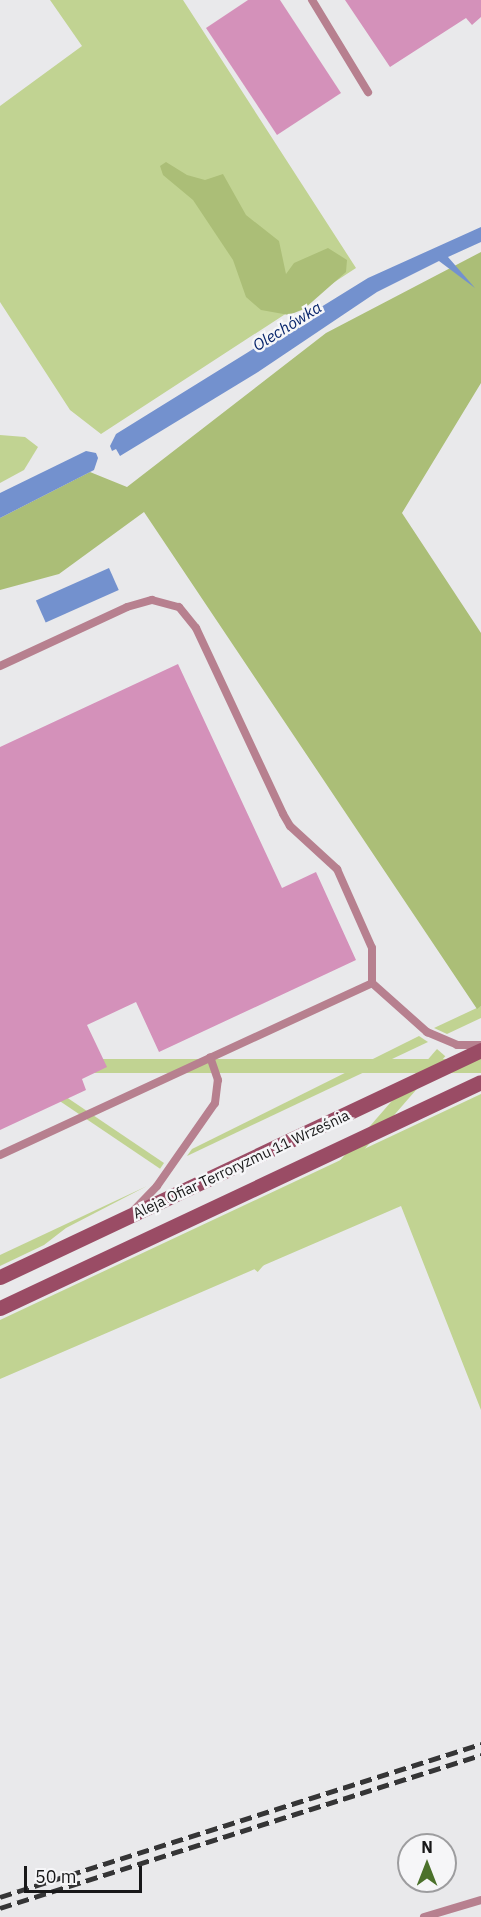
<!DOCTYPE html>
<meta charset="utf-8">
<style>
body{margin:0}
#map{position:relative;width:481px;height:1917px;overflow:hidden;background:#e9e9eb;font-family:"IBM Plex Sans",sans-serif}
div>[style]{position:absolute}
[style*='--x']{left:calc(var(--x)*1px);top:calc(var(--y)*1px);width:calc(var(--w)*1px);rotate:calc(var(--a)*1deg)}
.green>*{inset:0;background:#c1d392;transform-origin:0 0}
.forest>*{inset:0;background:#abbe77}
.water>*{inset:0;background:#7391ce;transform-origin:0 0}
.building>*{inset:0;background:#d491ba}
.lane>*{height:8px;margin:-4px;padding:0 4px;transform-origin:4px;border-radius:4px;background:#b7808f}
.secondary>*{height:15px;margin:-7.5px;padding:0 7.5px;transform-origin:7.5px;border-radius:7.5px;background:#9a4c65}
.rail>*{height:4.5px;margin-top:-2.25px;transform-origin:0;background:repeating-linear-gradient(90deg,#353536 0 12px,transparent 0 18px)}
span{translate:-50% -50%;white-space:nowrap;text-align:center;line-height:1.15;-webkit-text-stroke:5px #f6f6f8;paint-order:stroke}
.street-label{font-size:15px;color:#181819}
.water-label{font-size:16px;color:#09266c;font-style:italic}
.north{position:absolute;left:397px;top:1833px;width:60px;height:60px;box-sizing:border-box;background:#f6f6f8;border:2px solid #9d9d9f;border-radius:50%;rotate:0deg;font-size:16px;font-weight:700;line-height:24px;text-align:center;color:#181819}
.north::after{content:'';display:block;margin:auto;width:21px;height:27px;background:#4b712b;clip-path:polygon(50% 0,100% 100%,50% 72%,0 100%)}
.scale{position:absolute;left:24px;top:1866px;width:118px;height:27px;box-sizing:border-box;border:3px solid #181819;border-top:0;padding-left:8px;font-size:18px;line-height:21px;white-space:nowrap;color:#181819;-webkit-text-stroke:4px #f6f6f8;paint-order:stroke}
</style>
<div id="map">
<div class="green">
<i style="clip-path:polygon(50px 0,183px 0,356px 268px,101px 434px,70px 410px,0 302px,0 106px,82px 46px)"></i>
<i style="clip-path:polygon(0 435px,25px 437px,38px 447px,24px 470px,0 483px)"></i>
<i style="clip-path:polygon(481px 1006px,481px 1018px,447px 1034px,434px 1028px)"></i>
<i style="clip-path:polygon(419px 1036px,428px 1042px,187px 1156px,192px 1149px)"></i>
<i style="left:437px;top:1049px;width:11px;height:286px;rotate:41deg"></i>
<i style="left:481px;top:1059px;width:14px;height:532px;rotate:90deg"></i>
<i style="clip-path:polygon(481px 1094px,481px 1410px,401px 1206px,0 1379px,0 1320px)"></i>
<i style="left:164px;top:1163px;width:7px;height:181px;rotate:124deg"></i>
<i style="clip-path:polygon(147px 1186px,66px 1228px,44px 1245px,0 1266px,0 1255px)"></i>
</div>
<div class="forest">
<i style="clip-path:polygon(166px 162px,187px 175px,205px 180px,223px 174px,246px 215px,279px 241px,286px 274px,294px 263px,328px 248px,347px 260px,346px 272px,304px 309px,289px 315px,261px 310px,246px 297px,233px 260px,193px 200px,163px 175px,160px 166px)"></i>
<i style="clip-path:polygon(481px 252px,481px 383px,402px 513px,481px 633px,481px 1006px,477px 1009px,144px 512px,59px 574px,0 590px,0 518px,90px 472px,127px 487px,326px 333px)"></i>
</div>
<div class="water">
<i style="clip-path:polygon(481px 227px,481px 242px,448px 257px,475px 288px,439px 261px,377px 292px,258px 372px,120px 456px,116px 449px,112px 451px,110px 446px,116px 434px,368px 278px)"></i>
<i style="clip-path:polygon(86px 451px,96px 453px,98px 458px,94px 470px,0 518px,0 493px)"></i>
<i style="left:109px;top:568px;width:24px;height:80px;rotate:66deg"></i>
</div>
<div class="building">
<i style="clip-path:polygon(248px 0,280px 0,341px 93px,277px 135px,206px 28px)"></i>
<i style="clip-path:polygon(345px 0,481px 0,481px 17px,472px 25px,466px 18px,390px 67px)"></i>
<i style="clip-path:polygon(178px 664px,282px 888px,316px 872px,356px 960px,159px 1052px,136px 1002px,87px 1025px,107px 1067px,82px 1079px,86px 1090px,0 1130px,0 747px)"></i>
</div>
<div class="lane">
<i style="--x:312;--y:0;--w:108;--a:58.7"></i>
<i style="--x:0;--y:666;--w:140;--a:-24.9"></i>
<i style="--x:127;--y:607;--w:26;--a:-16"></i>
<i style="--x:152;--y:600;--w:28;--a:15"></i>
<i style="--x:179;--y:607;--w:27;--a:51"></i>
<i style="--x:196;--y:628;--w:205;--a:64.9"></i>
<i style="--x:283;--y:814;--w:14;--a:60"></i>
<i style="--x:290;--y:826;--w:64;--a:42.5"></i>
<i style="--x:337;--y:869;--w:86;--a:66.1"></i>
<i style="--x:372;--y:948;--w:35;--a:90"></i>
<i style="--x:372;--y:983;--w:74;--a:41.7"></i>
<i style="--x:427;--y:1032;--w:33;--a:23"></i>
<i style="--x:457;--y:1045;--w:24;--a:0"></i>
<i style="--x:0;--y:1155;--w:410;--a:-24.8"></i>
<i style="--x:134;--y:1210;--w:33;--a:-46"></i>
<i style="--x:157;--y:1186;--w:101;--a:-55.1"></i>
<i style="--x:215;--y:1103;--w:23;--a:-83"></i>
<i style="--x:218;--y:1080;--w:24;--a:-109"></i>
<i style="--x:424;--y:1917;--w:59;--a:-16.6"></i>
</div>
<div class="secondary">
<i style="--x:0;--y:1277;--w:532;--a:-25.26"></i>
<i style="--x:0;--y:1308;--w:531;--a:-25.17"></i>
</div>
<div class="rail">
<i style="--x:0;--y:1897;--w:505;--a:-17.65"></i>
<i style="--x:0;--y:1908;--w:505;--a:-17.65"></i>
</div>
<div class="street-label">
<span style="left:241px;top:1164px;rotate:-25deg">Aleja Ofiar Terroryzmu 11 Września</span>
</div>
<div class="water-label">
<span style="left:287px;top:326px;rotate:-32deg">Olechówka</span>
</div>
<div class="north">N</div>
<div class="scale">50 m</div>
</div>
